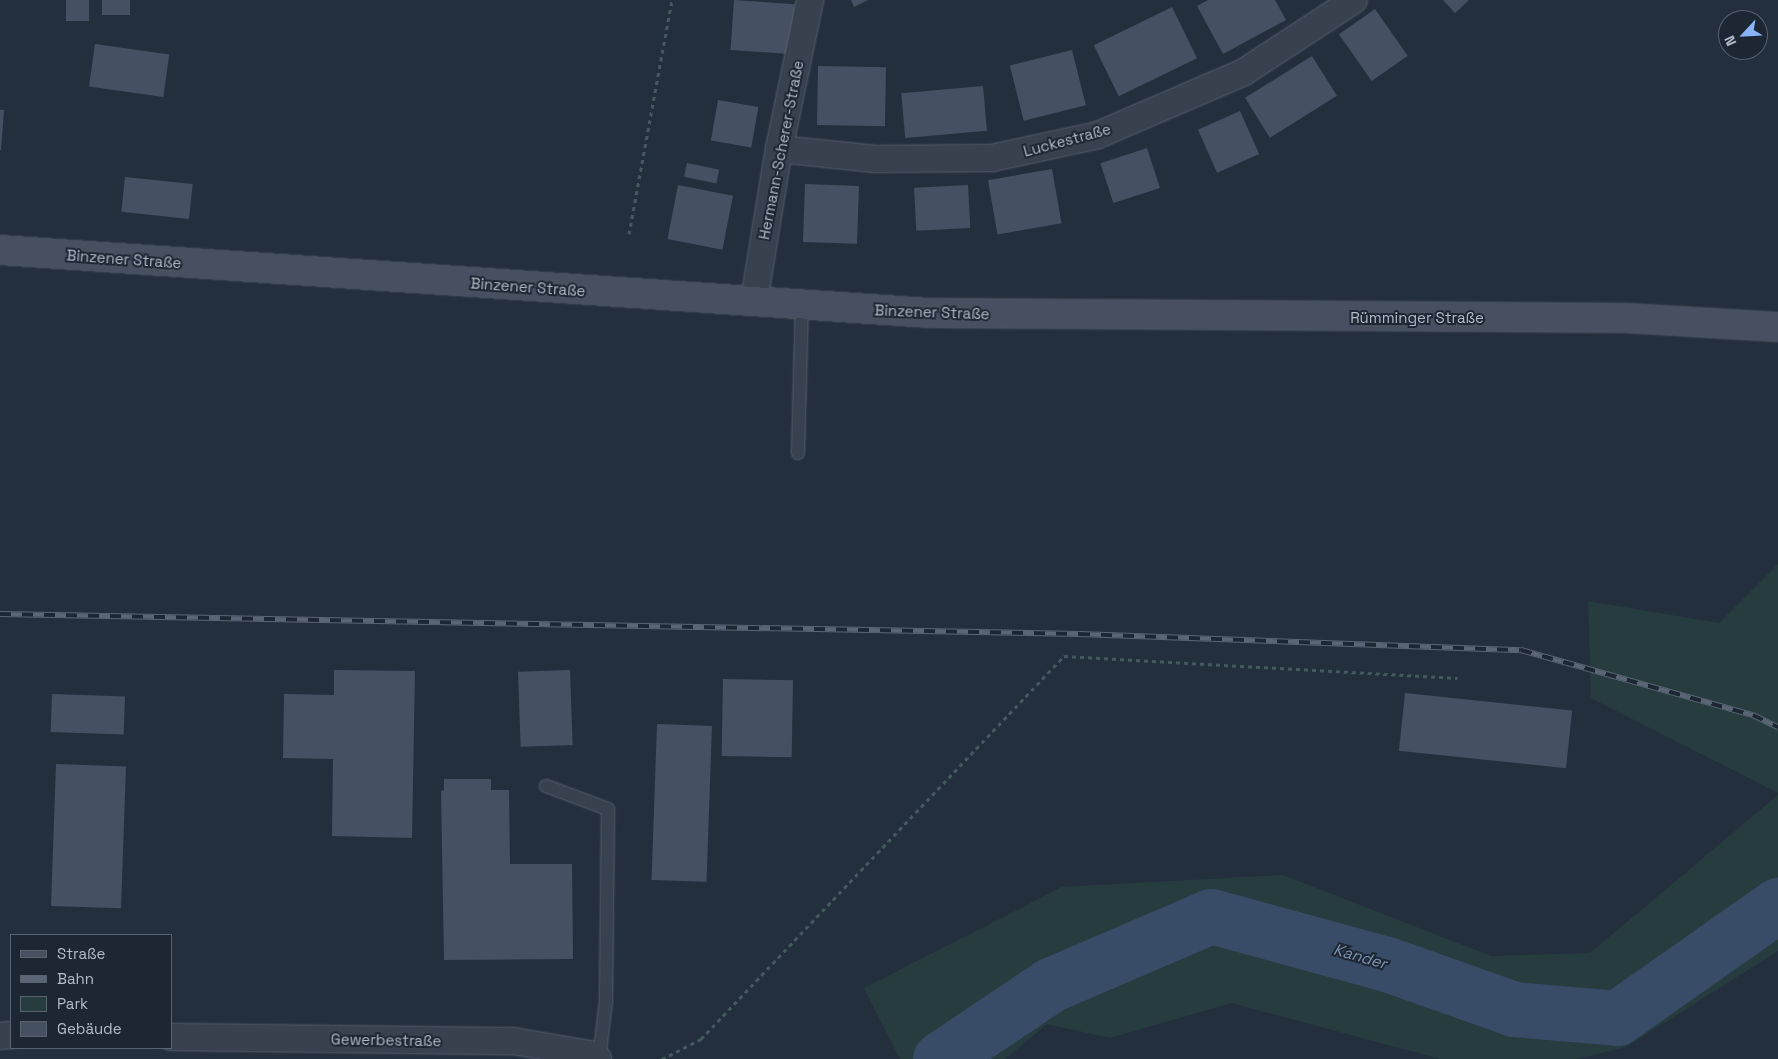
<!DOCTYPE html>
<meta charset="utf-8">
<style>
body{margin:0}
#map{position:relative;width:1778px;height:1059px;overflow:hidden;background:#242f3e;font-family:"Space Grotesk",sans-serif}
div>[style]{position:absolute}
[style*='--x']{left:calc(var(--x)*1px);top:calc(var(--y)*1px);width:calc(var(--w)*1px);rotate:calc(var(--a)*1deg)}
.green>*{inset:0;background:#263c3f}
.river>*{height:55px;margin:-27.5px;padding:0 27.5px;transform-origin:27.5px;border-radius:27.5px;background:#394c67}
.building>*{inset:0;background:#455162;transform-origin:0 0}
.path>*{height:3px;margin-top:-1.5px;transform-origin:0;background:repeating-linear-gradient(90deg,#44595c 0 4px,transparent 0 8px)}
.roads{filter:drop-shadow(0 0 1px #565f6c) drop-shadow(0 0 1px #565f6c)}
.lane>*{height:12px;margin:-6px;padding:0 6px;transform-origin:6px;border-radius:6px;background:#38414e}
.street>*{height:26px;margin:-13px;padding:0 13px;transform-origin:13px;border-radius:13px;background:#38414e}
.secondary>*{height:28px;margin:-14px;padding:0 14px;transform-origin:14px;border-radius:14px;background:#465061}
.rail>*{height:5.5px;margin-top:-2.75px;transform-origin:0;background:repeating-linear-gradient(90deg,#1d2633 0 11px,#5a6575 0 22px);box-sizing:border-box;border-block:1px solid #5a6575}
span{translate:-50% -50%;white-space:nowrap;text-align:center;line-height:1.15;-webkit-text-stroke:4px #1d2633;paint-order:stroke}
.street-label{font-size:15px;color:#b4bcc9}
.water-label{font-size:16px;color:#7c92b1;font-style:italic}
.legend{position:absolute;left:10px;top:934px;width:162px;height:115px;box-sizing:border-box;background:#1d2633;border:1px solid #59626f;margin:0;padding:6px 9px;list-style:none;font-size:15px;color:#b4bcc9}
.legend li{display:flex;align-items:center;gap:10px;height:25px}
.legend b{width:25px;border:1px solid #59626f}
.north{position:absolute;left:1718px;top:10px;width:50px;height:50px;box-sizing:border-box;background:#1d2633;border:1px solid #59626f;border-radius:50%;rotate:245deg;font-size:14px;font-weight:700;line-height:20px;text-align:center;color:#b4bcc9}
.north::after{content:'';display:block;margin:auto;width:18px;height:22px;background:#8ab4f8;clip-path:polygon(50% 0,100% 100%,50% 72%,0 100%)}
</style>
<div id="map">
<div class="green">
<i style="clip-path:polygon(1778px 564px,1778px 793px,1591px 698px,1588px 601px,1719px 623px)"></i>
<i style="clip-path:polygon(1778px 795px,1778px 951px,1626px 1047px,1577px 1059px,1440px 1059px,1232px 1003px,1110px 1038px,1047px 1024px,1005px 1059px,900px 1059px,864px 988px,1062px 887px,1283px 875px,1491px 956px,1590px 953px)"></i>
</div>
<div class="river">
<i style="--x:940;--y:1059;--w:133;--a:-33.9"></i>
<i style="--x:1050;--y:985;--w:175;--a:-23.2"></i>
<i style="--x:1211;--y:916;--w:182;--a:15.3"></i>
<i style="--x:1387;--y:964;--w:135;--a:19.5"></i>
<i style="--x:1514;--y:1009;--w:103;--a:5"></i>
<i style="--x:1617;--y:1018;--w:197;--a:-35.1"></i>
</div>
<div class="building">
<i style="left:66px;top:0;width:23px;height:21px"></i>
<i style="left:102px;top:0;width:28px;height:15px"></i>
<i style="left:734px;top:0;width:61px;height:50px;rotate:4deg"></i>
<i style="clip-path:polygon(851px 0,868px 0,854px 7px)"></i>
<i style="clip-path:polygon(1208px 0,1275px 0,1286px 20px,1223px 54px,1197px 6px)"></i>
<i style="clip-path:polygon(1443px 0,1469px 0,1455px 13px)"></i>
<i style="left:1172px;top:7px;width:57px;height:87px;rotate:64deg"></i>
<i style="left:1375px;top:9px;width:57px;height:44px;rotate:55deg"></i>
<i style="left:95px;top:44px;width:75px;height:43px;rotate:8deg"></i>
<i style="left:1072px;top:50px;width:57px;height:64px;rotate:76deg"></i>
<i style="left:1312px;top:56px;width:47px;height:79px;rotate:58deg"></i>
<i style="left:818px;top:66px;width:68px;height:59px;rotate:1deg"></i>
<i style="left:983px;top:86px;width:45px;height:82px;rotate:85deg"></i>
<i style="left:718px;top:100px;width:41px;height:41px;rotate:10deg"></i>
<i style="clip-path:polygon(0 110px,4px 110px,1px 150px,0 150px)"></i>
<i style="left:1240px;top:111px;width:47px;height:46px;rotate:66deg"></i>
<i style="left:1147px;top:148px;width:42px;height:49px;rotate:72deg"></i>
<i style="left:687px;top:163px;width:33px;height:14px;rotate:12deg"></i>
<i style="left:1052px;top:169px;width:55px;height:65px;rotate:80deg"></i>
<i style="left:125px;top:177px;width:68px;height:35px;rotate:6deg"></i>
<i style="left:805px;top:184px;width:54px;height:58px;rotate:2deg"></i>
<i style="left:678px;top:185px;width:56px;height:55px;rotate:11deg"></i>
<i style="left:968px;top:185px;width:43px;height:54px;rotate:87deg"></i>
<i style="clip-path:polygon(334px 670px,415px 671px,412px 838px,332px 836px,333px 759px,283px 758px,284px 694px,334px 695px)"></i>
<i style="left:570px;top:670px;width:75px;height:52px;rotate:88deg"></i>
<i style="left:723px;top:679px;width:70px;height:77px;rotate:1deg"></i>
<i style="left:1405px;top:693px;width:168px;height:58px;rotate:6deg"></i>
<i style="left:52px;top:694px;width:73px;height:38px;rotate:2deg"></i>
<i style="left:657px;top:724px;width:55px;height:156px;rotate:2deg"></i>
<i style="left:56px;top:764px;width:70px;height:142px;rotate:2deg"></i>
<i style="clip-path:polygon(444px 779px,491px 779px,491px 790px,509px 790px,510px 864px,572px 864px,573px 959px,444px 960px,441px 791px,444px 790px)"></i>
</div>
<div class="path">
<i style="--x:629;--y:234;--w:238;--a:-79.6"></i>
<i style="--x:662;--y:1059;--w:44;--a:-27.1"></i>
<i style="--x:701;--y:1039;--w:528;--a:-46.54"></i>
<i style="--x:1064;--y:656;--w:394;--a:3.2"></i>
</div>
<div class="roads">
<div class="lane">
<i style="--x:798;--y:453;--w:148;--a:-88.5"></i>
<i style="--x:546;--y:786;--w:66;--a:20.4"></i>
<i style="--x:608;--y:809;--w:192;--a:90.6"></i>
<i style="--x:606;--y:1001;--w:58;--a:96.9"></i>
</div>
<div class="street">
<i style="--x:779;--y:149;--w:97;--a:5.9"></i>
<i style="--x:875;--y:159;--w:117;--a:-0.5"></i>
<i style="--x:992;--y:158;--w:108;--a:-12.2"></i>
<i style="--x:1098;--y:135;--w:159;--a:-23.3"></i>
<i style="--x:1244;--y:72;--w:131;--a:-33.2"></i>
<i style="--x:754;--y:301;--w:154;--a:-80.7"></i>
<i style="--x:779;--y:149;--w:152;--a:-78.2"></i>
<i style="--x:0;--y:1036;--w:11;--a:-5"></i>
<i style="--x:171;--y:1037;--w:342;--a:0.7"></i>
<i style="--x:513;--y:1041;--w:83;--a:9.7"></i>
<i style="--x:595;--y:1055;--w:5;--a:53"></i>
</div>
<div class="secondary">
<i style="--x:0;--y:250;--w:931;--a:3.88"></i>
<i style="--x:929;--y:313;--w:697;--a:0.41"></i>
<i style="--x:1626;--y:318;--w:152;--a:3.4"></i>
</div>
</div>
<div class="rail">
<i style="--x:0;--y:614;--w:1079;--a:1.06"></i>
<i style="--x:1079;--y:634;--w:442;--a:2.1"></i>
<i style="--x:1521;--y:650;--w:241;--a:15.7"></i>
<i style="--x:1753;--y:715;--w:28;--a:26"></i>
</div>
<div class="street-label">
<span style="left:1067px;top:140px;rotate:-15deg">Luckestraße</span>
<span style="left:781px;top:150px;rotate:-79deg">Hermann-Scherer-Straße</span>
<span style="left:124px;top:259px;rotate:4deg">Binzener Straße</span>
<span style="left:528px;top:287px;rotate:4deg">Binzener Straße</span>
<span style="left:932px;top:312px;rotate:2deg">Binzener Straße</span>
<span style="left:1417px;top:318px">Rümminger Straße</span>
<span style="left:386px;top:1040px;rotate:1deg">Gewerbestraße</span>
</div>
<div class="water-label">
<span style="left:1360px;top:957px;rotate:16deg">Kander</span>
</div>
<ul class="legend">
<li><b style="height:6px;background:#465061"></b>Straße</li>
<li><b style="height:6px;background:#5a6575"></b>Bahn</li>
<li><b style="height:14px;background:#263c3f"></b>Park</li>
<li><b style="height:14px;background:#455162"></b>Gebäude</li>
</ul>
<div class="north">N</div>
</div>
